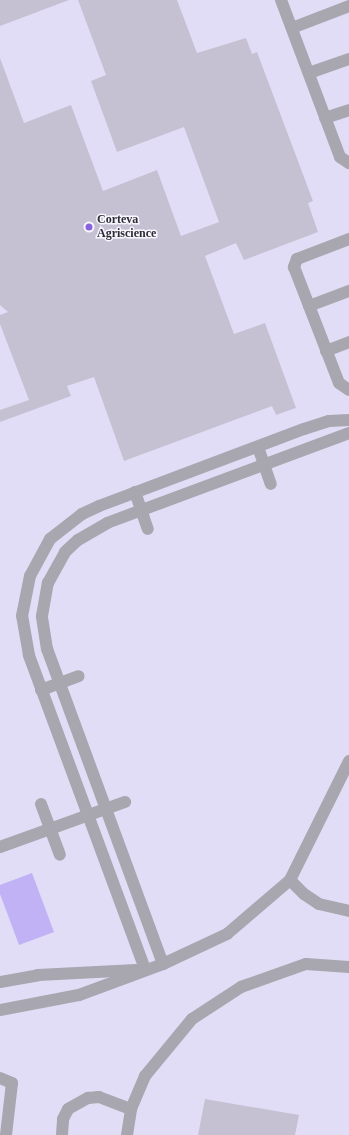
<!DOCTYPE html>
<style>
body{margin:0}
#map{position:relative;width:349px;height:1135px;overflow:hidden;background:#ebe8fa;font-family:"Times New Roman",serif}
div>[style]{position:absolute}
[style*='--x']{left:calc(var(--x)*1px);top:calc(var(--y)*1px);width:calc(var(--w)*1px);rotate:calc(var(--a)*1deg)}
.built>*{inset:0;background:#e2ddf7;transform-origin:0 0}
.green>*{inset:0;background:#c1b2f5}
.building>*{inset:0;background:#c5c1d3}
.minor>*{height:12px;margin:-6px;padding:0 6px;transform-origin:6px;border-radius:6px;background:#a8a6ae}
.dots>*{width:11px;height:11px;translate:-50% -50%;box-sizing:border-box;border:2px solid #f8f6fe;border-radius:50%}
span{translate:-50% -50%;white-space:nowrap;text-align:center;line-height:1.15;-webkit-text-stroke:3px #f8f6fe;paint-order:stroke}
.poi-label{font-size:12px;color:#2d2b32;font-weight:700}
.left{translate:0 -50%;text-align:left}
</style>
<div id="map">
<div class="built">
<i style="left:0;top:0;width:349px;height:1135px"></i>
</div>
<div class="green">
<i style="clip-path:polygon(32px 873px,54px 932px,19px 945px,0 894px,0 885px)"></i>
</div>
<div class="building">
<i style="clip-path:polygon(0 0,69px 0,0 26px)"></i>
<i style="clip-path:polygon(78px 0,177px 0,197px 53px,246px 38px,252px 54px,257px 52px,313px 201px,308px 203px,318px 232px,244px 260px,236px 243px,205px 256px,234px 334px,265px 323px,296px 408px,276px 415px,272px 406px,124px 461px,94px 377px,67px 386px,71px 396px,0 422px,0 410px,29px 400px,0 324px,0 315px,8px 312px,0 305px,0 58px,24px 123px,71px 105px,103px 191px,157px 170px,181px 236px,219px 222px,184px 127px,117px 152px,91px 81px,106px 75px)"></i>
<i style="clip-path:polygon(205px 1099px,299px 1115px,295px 1135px,198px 1135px)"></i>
</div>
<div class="minor">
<i style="--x:281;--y:0;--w:168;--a:69.4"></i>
<i style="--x:340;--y:157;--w:11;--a:34"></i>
<i style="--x:292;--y:28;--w:61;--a:-21.1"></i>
<i style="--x:309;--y:73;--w:42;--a:-19.3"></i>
<i style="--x:325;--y:118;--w:25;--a:-18"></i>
<i style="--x:349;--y:239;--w:56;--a:159"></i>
<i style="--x:297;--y:259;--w:9;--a:111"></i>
<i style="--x:294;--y:267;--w:124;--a:68.8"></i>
<i style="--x:339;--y:383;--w:12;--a:35"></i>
<i style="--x:309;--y:306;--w:43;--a:-20.6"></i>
<i style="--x:326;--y:351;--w:25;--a:-21"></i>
<i style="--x:258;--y:447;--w:39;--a:71"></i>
<i style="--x:135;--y:492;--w:39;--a:71"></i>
<i style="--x:41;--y:690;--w:40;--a:-20.2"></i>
<i style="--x:41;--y:804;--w:54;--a:69.6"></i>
<i style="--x:0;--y:847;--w:133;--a:-19.8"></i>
<i style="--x:290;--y:880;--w:20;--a:45"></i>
<i style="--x:304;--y:894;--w:18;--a:34"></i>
<i style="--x:319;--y:904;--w:31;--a:13"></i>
<i style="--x:163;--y:964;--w:336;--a:-110.2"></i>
<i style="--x:47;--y:649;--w:33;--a:-99"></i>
<i style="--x:42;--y:616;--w:34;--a:-80"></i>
<i style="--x:48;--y:583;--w:35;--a:-61"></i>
<i style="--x:65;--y:552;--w:18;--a:-43"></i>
<i style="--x:78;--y:540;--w:34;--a:-30"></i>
<i style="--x:107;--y:523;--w:258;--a:-20.4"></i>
<i style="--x:145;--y:969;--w:335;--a:-110.3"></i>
<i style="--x:29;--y:655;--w:40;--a:-100"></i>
<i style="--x:22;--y:616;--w:41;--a:-78.7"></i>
<i style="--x:30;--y:576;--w:42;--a:-61.6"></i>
<i style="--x:50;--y:539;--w:41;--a:-38"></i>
<i style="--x:82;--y:514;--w:19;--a:-25"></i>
<i style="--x:99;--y:506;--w:219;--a:-20.6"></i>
<i style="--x:304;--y:429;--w:26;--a:-18"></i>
<i style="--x:329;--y:421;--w:20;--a:-3"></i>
<i style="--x:0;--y:982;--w:39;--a:-10"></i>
<i style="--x:38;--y:975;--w:98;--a:-2.9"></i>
<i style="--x:0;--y:1010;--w:80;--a:-10.8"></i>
<i style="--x:79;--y:995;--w:90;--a:-20.3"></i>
<i style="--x:163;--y:964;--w:71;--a:-25.1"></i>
<i style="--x:227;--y:934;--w:83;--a:-40.6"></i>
<i style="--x:290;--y:880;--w:133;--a:-63.6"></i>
<i style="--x:0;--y:1078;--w:13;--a:23"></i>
<i style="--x:12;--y:1083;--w:52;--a:96.6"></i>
<i style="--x:62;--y:1135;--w:16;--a:-86"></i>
<i style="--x:63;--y:1119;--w:11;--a:-63"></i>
<i style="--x:68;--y:1109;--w:23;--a:-29"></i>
<i style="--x:88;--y:1098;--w:11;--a:-5"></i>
<i style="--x:99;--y:1097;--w:34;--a:21"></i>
<i style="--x:127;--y:1135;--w:26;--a:-81"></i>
<i style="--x:131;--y:1109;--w:36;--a:-67"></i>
<i style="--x:145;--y:1076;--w:74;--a:-50.5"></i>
<i style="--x:192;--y:1019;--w:59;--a:-33.1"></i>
<i style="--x:241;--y:987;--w:69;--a:-19.5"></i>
<i style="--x:306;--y:964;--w:43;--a:4"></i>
</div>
<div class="dots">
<i style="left:89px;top:227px;background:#8763dd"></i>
</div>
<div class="poi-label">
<span class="left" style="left:97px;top:227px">Corteva<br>Agriscience</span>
</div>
</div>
